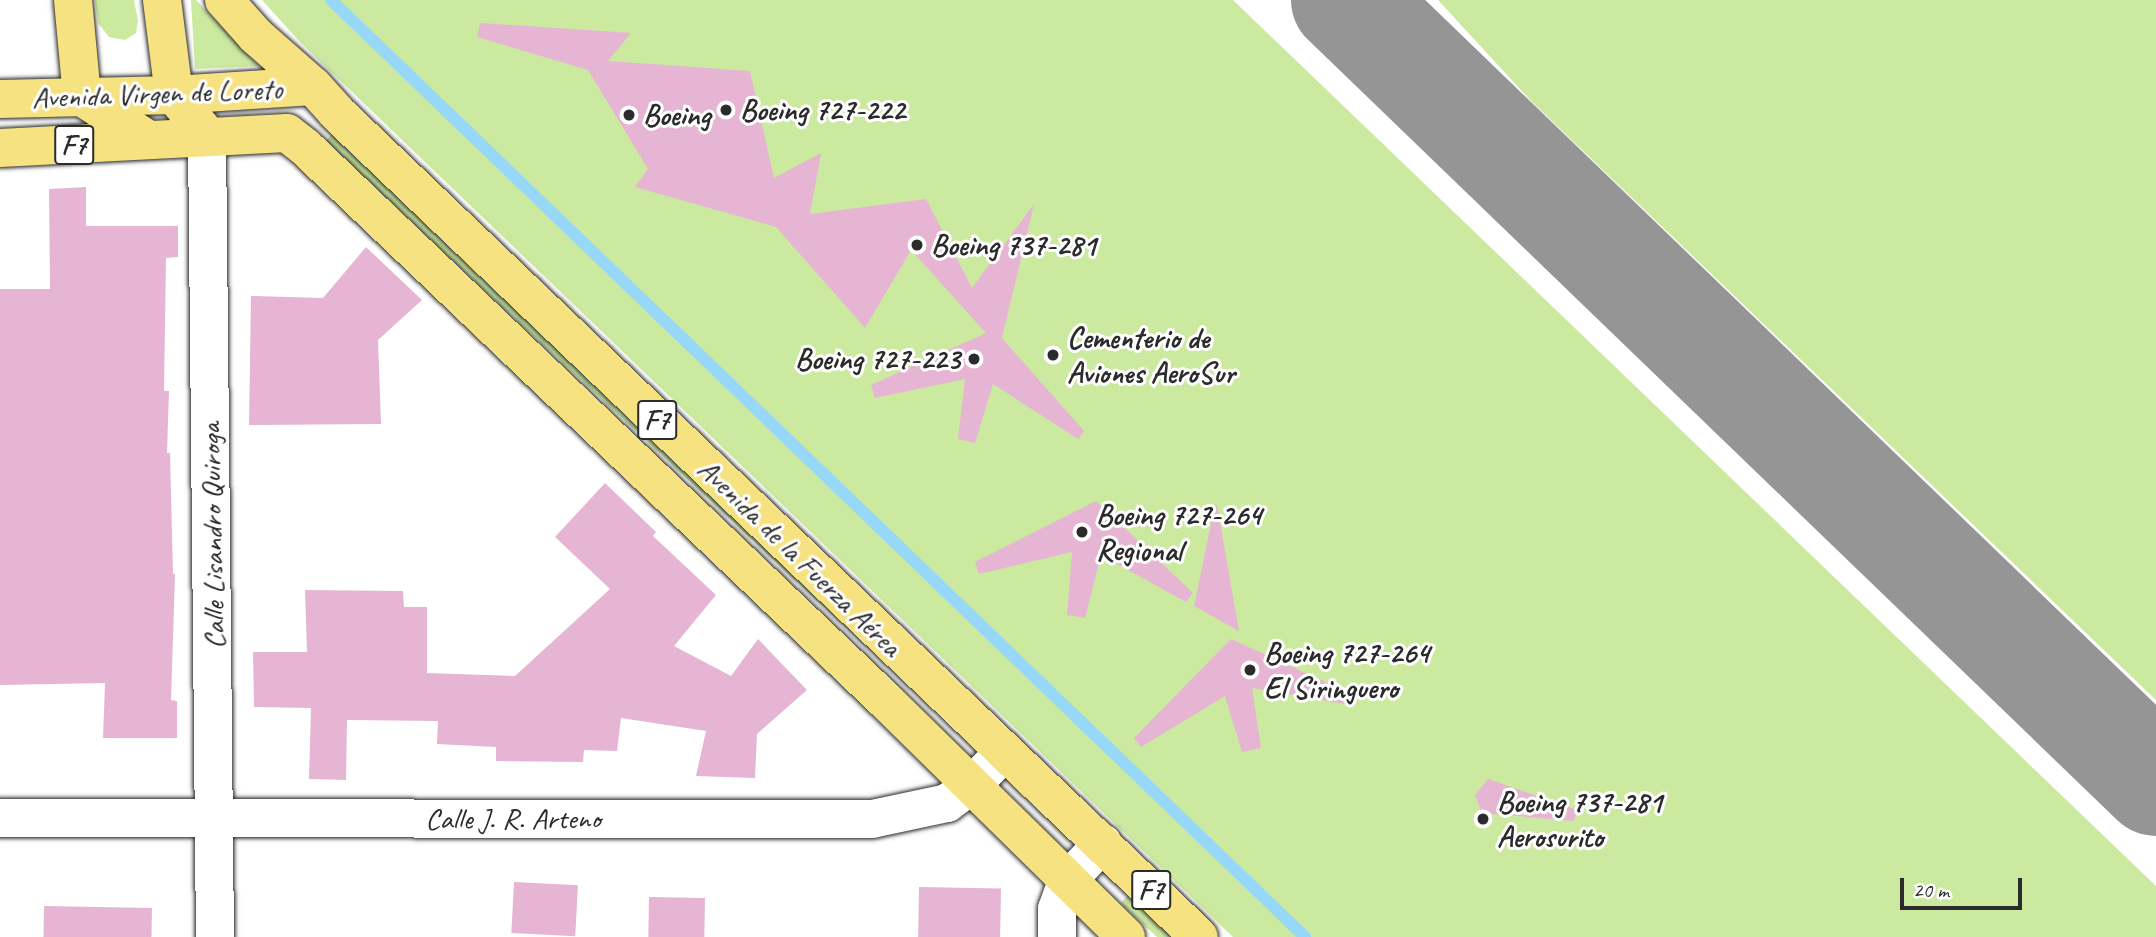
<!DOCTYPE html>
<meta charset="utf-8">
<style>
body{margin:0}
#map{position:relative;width:2156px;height:937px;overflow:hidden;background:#fff;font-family:Caveat,sans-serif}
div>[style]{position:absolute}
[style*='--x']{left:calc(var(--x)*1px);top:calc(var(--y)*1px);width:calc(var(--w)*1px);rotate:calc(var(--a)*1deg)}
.green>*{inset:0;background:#cce9a0;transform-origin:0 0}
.stream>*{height:12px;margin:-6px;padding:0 6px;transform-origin:6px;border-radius:6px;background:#97d8f9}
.taxiway>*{height:110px;margin:-55px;padding:0 55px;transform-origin:55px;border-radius:55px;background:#959595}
.building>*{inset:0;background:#e6b5d4;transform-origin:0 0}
.roads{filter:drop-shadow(0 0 2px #2b2b2b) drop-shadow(0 0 2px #2b2b2b)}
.minor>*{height:38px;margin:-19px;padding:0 19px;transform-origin:19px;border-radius:19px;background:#fff}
.major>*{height:38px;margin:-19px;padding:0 19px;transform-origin:19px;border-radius:19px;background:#f6e281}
.highway>*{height:38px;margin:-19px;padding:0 19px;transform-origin:19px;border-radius:19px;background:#f6e281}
.dots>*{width:19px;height:19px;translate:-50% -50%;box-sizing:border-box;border:4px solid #fff;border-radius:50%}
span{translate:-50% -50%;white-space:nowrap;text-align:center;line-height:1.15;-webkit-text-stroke:6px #fff;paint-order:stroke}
.shield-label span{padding:2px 5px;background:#fff;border:2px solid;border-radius:5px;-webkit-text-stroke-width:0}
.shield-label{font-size:28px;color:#2b2b2b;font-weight:700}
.street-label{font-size:30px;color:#2b2b2b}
.poi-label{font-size:30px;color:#2b2b2b;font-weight:700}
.left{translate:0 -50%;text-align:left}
.right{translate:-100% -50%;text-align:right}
.scale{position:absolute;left:1900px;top:878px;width:122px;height:32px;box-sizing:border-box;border:4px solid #2b2b2b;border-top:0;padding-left:9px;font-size:21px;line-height:24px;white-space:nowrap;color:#2b2b2b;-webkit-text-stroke:5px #fff;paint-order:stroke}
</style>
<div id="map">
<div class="green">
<i style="clip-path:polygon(95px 0,134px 0,138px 21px,136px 33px,125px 40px,109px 37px,98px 23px)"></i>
<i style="clip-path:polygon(191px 0,196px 0,259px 66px,195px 69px)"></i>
<i style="clip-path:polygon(262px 0,1233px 0,2156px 886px,2156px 937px,1233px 937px,300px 42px)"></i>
<i style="clip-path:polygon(1438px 0,2156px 0,2156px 700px,1532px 102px)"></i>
<i style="left:334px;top:132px;width:809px;height:13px;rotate:43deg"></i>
<i style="clip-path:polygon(1131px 892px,1178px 937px,1157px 937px,1121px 903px)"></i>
</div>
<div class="stream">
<i style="--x:331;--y:0;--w:1352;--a:43.89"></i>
</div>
<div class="taxiway">
<i style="--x:1346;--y:0;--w:1125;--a:43.96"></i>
</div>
<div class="building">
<i style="clip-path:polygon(480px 23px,631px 33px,608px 61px,750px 71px,774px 178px,821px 153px,810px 214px,926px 199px,972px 288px,1034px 204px,1002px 338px,1084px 431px,1078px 439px,993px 384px,975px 443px,958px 439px,965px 379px,875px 398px,871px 385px,986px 333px,911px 250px,865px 328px,776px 227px,635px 187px,648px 169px,588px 70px,477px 37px)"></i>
<i style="clip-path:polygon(86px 187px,86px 226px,178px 226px,178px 257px,166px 258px,164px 391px,169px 391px,167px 453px,170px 453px,173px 574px,175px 574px,171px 700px,177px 701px,177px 738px,103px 738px,105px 683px,0 685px,0 289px,50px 289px,49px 189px)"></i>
<i style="clip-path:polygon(366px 247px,422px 300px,378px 340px,381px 424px,249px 425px,251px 296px,323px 298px)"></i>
<i style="clip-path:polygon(605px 483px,656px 532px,653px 536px,716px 595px,674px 646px,731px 676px,758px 639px,807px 690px,757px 734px,755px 778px,696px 776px,706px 731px,621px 718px,617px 751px,584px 750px,583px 762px,496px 761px,496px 747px,437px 744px,438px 721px,347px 720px,346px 780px,309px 779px,311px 708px,254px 707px,253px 652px,307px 652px,305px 590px,403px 591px,404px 607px,427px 607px,427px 673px,515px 676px,610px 589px,555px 537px)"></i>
<i style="clip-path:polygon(1096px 501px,1193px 593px,1186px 602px,1101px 555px,1085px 618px,1067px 615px,1072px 552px,979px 574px,975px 562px)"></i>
<i style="clip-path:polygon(1215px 505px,1217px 505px,1239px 631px,1194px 606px)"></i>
<i style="clip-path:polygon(1231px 639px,1354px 695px,1351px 705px,1252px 688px,1261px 748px,1242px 752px,1225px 696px,1141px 747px,1134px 738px)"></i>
<i style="clip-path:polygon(1488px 779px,1577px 810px,1574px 821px,1482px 813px,1475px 795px)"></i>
<i style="left:514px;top:882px;width:64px;height:51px;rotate:3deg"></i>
<i style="left:919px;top:887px;width:82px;height:50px;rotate:1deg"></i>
<i style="left:649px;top:897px;width:56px;height:40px;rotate:1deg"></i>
<i style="left:44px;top:906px;width:108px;height:31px;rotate:1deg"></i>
</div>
<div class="roads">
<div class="minor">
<i style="--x:207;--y:135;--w:802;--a:89.43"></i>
<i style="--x:0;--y:818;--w:872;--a:0.07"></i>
<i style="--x:872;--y:819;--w:77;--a:-12"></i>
<i style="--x:947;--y:803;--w:32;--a:-36"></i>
<i style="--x:973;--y:784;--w:45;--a:-45.9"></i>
<i style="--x:1057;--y:937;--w:28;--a:-90"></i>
<i style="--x:1057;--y:909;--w:30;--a:-70"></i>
<i style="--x:1067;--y:881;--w:52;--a:-46.5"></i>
</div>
<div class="major">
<i style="--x:73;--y:0;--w:97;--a:84.7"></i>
<i style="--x:82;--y:97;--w:77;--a:32.9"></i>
<i style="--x:162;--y:0;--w:96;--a:82.8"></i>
<i style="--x:174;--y:95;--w:52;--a:50.5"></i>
</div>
<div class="highway">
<i style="--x:224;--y:0;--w:48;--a:48.4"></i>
<i style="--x:256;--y:36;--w:76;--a:41.3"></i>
<i style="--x:313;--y:86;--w:36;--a:48"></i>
<i style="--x:337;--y:113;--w:1192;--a:43.71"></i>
<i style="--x:0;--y:99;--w:174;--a:-1.3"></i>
<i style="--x:174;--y:95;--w:139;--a:-3.7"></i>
<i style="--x:0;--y:148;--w:287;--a:-3"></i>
<i style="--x:287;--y:133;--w:24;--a:38"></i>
<i style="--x:306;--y:148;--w:803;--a:43.64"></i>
<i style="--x:887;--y:702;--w:335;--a:44.5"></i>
</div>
</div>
<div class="dots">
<i style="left:726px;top:110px;background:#2b2b2b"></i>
<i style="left:629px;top:115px;background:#2b2b2b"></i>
<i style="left:917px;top:245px;background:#2b2b2b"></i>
<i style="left:1053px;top:355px;background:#2b2b2b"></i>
<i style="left:974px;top:359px;background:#2b2b2b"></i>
<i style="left:1082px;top:532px;background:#2b2b2b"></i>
<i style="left:1250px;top:670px;background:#2b2b2b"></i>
<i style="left:1483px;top:819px;background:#2b2b2b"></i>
</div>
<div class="shield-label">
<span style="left:74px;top:145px">F7</span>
<span style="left:657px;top:420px">F7</span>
<span style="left:1151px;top:890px">F7</span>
</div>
<div class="street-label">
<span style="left:157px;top:93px;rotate:-2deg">Avenida Virgen de Loreto</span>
<span style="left:212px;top:536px;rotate:-91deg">Calle Lisandro Quiroga</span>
<span style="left:800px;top:557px;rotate:44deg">Avenida de la Fuerza Aérea</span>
<span style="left:513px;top:818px">Calle J. R. Arteno</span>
</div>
<div class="poi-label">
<span class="left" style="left:740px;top:110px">Boeing 727-222</span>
<span class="left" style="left:643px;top:115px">Boeing</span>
<span class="left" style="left:931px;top:245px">Boeing 737-281</span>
<span class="left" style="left:1067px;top:355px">Cementerio de<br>Aviones AeroSur</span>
<span class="right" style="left:960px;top:359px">Boeing 727-223</span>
<span class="left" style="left:1096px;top:532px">Boeing 727-264<br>Regional</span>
<span class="left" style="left:1264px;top:670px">Boeing 727-264<br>El Siringuero</span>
<span class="left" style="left:1497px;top:819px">Boeing 737-281<br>Aerosurito</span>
</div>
<div class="scale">20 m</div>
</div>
